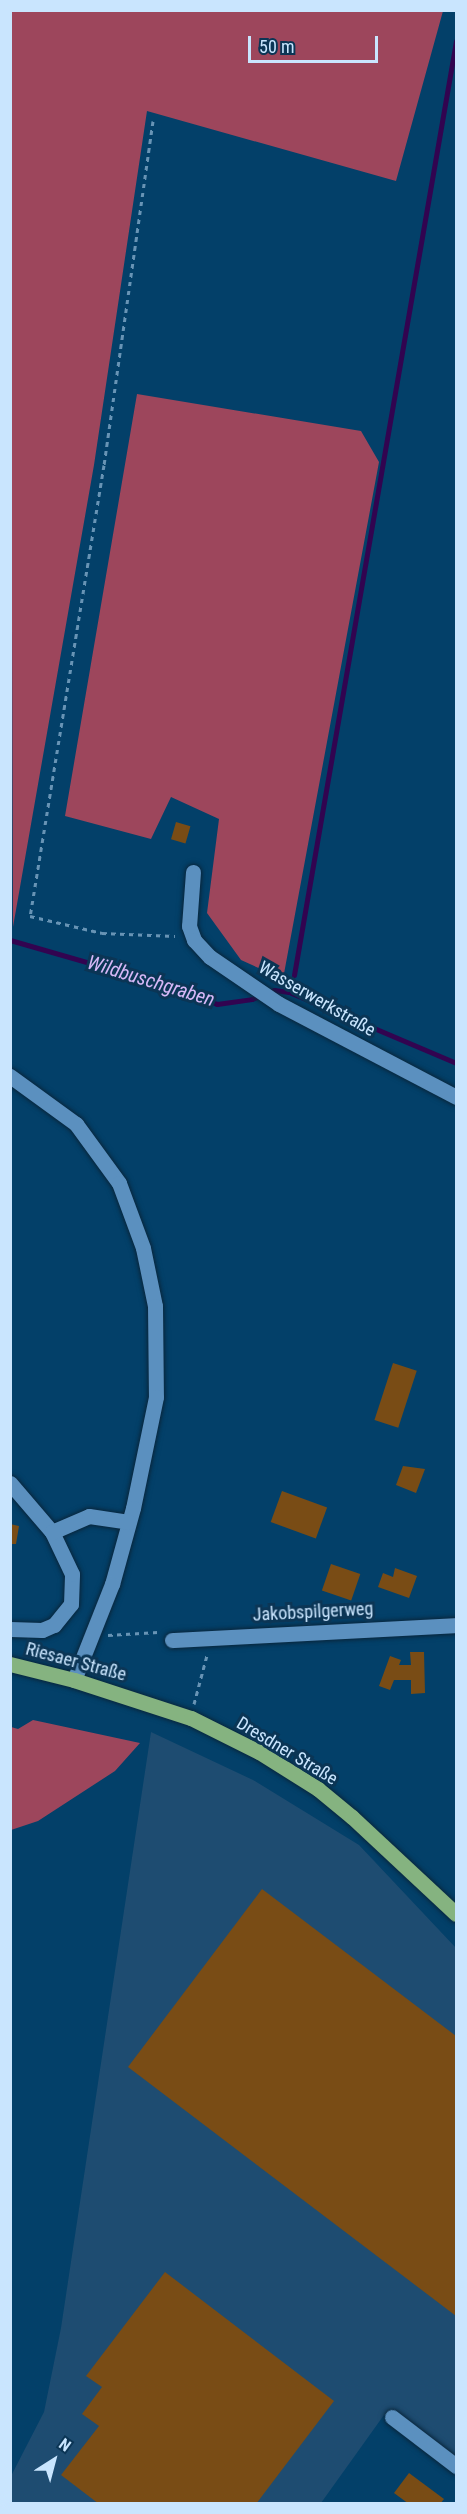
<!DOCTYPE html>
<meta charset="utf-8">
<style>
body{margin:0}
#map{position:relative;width:467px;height:2514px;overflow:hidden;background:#034069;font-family:"Roboto Condensed",sans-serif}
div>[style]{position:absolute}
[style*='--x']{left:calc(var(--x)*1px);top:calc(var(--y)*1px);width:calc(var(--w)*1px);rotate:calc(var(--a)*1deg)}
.built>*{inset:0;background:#1e4c71}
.green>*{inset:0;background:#9d465c}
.stream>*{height:5px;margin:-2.5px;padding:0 2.5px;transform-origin:2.5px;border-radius:2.5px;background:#320450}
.building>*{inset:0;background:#794c15;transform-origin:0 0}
.path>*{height:3px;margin-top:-1.5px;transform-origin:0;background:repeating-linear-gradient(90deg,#6894b5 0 4.5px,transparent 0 9px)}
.roads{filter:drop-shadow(0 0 2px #09263c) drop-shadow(0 0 2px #09263c)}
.minor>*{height:15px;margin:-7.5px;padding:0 7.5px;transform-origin:7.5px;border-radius:7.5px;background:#5b90bf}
.major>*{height:15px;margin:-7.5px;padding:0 7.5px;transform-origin:7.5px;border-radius:7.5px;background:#85b380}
span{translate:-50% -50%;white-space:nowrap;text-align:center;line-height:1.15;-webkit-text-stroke:6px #0b3555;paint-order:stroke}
.street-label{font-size:18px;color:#c9e5fe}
.water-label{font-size:20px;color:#d6b8f7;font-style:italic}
.frame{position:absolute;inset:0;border:12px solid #c9e5fe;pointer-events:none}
.north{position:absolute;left:24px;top:2430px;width:60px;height:60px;-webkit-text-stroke:4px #0b3555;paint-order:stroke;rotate:36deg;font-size:16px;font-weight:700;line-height:24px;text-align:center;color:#c9e5fe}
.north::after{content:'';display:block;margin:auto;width:21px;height:27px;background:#c9e5fe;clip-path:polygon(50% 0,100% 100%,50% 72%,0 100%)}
.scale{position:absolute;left:248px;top:36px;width:130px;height:27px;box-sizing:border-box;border:3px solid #c9e5fe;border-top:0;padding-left:8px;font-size:18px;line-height:21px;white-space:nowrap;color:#c9e5fe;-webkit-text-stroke:4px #0b3555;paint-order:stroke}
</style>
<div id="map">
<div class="built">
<i style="clip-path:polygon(151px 1732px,253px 1780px,359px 1845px,456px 1948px,456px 2469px,384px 2415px,321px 2503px,11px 2503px,10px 2478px,44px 2412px,61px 2328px)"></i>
</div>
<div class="green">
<i style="clip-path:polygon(10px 11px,443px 11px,396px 181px,147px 111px,94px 465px,13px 927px)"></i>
<i style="clip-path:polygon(137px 394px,361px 431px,379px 462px,283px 979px,241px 960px,207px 913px,219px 819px,171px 797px,151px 839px,65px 816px)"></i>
<i style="clip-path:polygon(33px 1720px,140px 1743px,115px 1771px,38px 1821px,11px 1830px,11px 1727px,18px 1729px)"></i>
</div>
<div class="stream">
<i style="--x:10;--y:940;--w:145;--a:16.1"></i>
<i style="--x:149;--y:980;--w:72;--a:19.4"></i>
<i style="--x:217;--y:1004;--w:35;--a:-8"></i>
<i style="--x:252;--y:999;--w:24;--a:-22"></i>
<i style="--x:274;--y:990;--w:15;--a:8"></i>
<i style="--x:289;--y:992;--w:181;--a:23"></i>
<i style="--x:294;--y:975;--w:948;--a:-80.16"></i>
</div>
<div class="building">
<i style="left:176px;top:822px;width:15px;height:18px;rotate:16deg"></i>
<i style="left:393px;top:1363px;width:25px;height:60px;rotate:18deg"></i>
<i style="clip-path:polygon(403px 1466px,425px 1469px,416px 1493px,396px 1485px)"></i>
<i style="left:282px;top:1491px;width:48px;height:33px;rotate:20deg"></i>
<i style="clip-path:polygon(10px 1524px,19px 1526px,16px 1544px,10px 1544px)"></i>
<i style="left:331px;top:1564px;width:31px;height:28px;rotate:19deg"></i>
<i style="clip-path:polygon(395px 1568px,417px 1576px,409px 1598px,378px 1587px,383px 1573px,393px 1577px)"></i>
<i style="clip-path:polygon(410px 1652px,424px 1652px,425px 1693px,411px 1694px,411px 1680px,394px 1680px,390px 1690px,379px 1686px,390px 1656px,401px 1660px,399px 1665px,411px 1665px)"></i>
<i style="clip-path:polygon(262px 1889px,456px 2036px,456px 2316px,128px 2067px)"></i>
<i style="clip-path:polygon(165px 2272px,334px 2401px,256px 2504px,99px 2504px,61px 2475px,99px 2426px,82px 2414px,102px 2387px,86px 2376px)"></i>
<i style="clip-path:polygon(409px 2473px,444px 2499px,440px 2504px,409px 2504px,394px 2493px)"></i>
</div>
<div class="path">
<i style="--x:153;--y:121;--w:347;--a:98.1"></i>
<i style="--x:104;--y:465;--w:457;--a:99.3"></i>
<i style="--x:30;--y:916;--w:74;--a:13.3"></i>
<i style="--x:102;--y:933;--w:73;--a:2.4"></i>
<i style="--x:108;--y:1635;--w:50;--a:-3.4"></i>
<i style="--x:194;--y:1704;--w:51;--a:-75.1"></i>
</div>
<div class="roads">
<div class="minor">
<i style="--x:193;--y:872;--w:54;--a:94.2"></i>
<i style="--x:189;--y:926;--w:15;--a:70"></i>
<i style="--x:194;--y:940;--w:23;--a:47"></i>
<i style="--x:210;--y:957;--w:83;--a:34.3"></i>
<i style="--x:279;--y:1004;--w:200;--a:27.7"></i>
<i style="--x:10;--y:1076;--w:82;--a:36"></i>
<i style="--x:76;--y:1124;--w:73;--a:53.9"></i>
<i style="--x:119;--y:1183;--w:69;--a:69.7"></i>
<i style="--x:143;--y:1248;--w:59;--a:78.3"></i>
<i style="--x:155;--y:1306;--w:91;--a:89.4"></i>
<i style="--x:156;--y:1397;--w:113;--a:101.7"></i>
<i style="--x:133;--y:1508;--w:79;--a:105.4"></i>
<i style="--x:112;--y:1584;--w:103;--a:111.6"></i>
<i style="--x:10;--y:1483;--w:65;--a:49.4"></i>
<i style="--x:10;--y:1629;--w:32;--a:2"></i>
<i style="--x:42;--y:1630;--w:13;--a:-23"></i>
<i style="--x:54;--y:1625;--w:27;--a:-51"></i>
<i style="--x:71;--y:1604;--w:30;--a:-88"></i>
<i style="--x:72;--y:1574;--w:47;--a:-115.5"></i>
<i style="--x:52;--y:1532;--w:40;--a:-23.4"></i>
<i style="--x:89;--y:1516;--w:40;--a:8.5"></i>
<i style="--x:172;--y:1640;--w:284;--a:-3"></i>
<i style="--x:392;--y:2417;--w:81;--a:37.4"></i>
</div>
<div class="major">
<i style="--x:10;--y:1664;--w:66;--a:14"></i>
<i style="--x:74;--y:1680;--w:123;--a:18"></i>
<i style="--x:191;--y:1718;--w:76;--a:26.6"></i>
<i style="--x:259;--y:1752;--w:70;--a:32.1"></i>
<i style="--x:318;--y:1789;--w:44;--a:39.5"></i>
<i style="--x:352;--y:1817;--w:142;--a:43"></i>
</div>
</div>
<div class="street-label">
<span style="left:317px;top:999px;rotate:30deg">Wasserwerkstraße</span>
<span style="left:313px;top:1612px;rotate:-3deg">Jakobspilgerweg</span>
<span style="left:76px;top:1662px;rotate:15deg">Riesaer Straße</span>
<span style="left:287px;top:1751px;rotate:31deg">Dresdner Straße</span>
</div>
<div class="water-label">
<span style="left:151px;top:981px;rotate:17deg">Wildbuschgraben</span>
</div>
<div class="frame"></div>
<div class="north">N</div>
<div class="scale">50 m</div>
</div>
